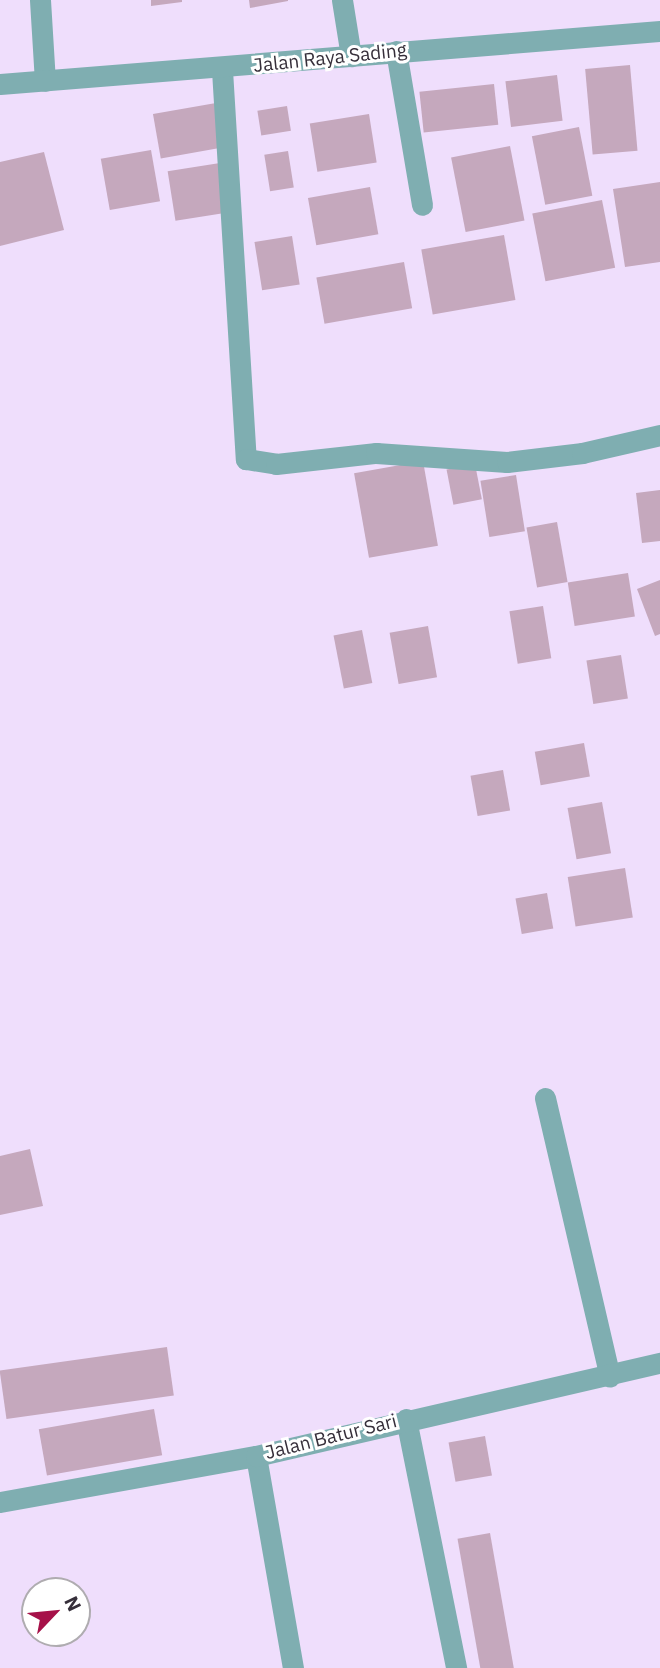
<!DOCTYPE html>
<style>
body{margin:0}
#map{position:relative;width:660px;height:1668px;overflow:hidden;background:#efdefc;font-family:"IBM Plex Sans",sans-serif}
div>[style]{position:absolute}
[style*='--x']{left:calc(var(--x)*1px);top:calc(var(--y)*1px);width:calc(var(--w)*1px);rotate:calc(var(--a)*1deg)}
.building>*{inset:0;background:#c5a8bd;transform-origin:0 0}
.minor>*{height:21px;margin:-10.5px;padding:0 10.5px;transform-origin:10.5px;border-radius:10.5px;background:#7faeb1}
span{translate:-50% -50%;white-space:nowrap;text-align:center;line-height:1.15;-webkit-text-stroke:6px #fff;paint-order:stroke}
.street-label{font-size:19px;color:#362f3a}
.north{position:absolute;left:21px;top:1577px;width:70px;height:70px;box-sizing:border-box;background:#fff;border:2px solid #afacb0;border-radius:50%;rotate:64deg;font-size:19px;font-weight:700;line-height:28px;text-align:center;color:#362f3a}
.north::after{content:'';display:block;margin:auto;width:24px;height:32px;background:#a61149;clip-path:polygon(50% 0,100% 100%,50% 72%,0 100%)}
</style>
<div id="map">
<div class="building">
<i style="clip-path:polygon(151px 0,182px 0,182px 2px,151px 6px)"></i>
<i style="clip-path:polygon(249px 0,288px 0,288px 1px,250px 8px)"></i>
<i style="left:630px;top:65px;width:86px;height:45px;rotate:85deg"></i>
<i style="left:557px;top:75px;width:46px;height:52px;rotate:83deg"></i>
<i style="left:494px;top:84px;width:41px;height:75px;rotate:84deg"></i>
<i style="left:216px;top:103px;width:45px;height:64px;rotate:80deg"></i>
<i style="left:287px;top:106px;width:25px;height:30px;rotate:81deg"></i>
<i style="left:369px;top:114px;width:49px;height:60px;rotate:81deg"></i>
<i style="left:579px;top:127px;width:70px;height:48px;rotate:79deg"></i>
<i style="left:510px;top:146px;width:76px;height:60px;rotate:79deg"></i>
<i style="left:151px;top:150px;width:52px;height:51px;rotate:80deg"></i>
<i style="left:288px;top:151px;width:37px;height:24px;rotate:81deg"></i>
<i style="clip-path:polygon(44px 152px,64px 230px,0 246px,0 162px)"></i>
<i style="left:220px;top:163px;width:50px;height:53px;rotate:81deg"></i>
<i style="clip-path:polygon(660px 182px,660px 262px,625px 267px,613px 189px)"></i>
<i style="left:370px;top:187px;width:48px;height:63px;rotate:80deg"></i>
<i style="left:602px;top:200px;width:69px;height:71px;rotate:79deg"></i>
<i style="left:504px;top:235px;width:66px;height:84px;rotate:80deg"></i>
<i style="left:292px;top:236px;width:49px;height:38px;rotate:81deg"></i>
<i style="left:404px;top:262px;width:47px;height:89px;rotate:80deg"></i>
<i style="left:423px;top:461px;width:86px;height:70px;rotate:80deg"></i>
<i style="left:475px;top:464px;width:36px;height:29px;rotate:79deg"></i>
<i style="left:516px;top:475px;width:57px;height:36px;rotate:81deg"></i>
<i style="clip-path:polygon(660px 490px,660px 541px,642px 543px,636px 493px)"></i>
<i style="left:557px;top:522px;width:61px;height:31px;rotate:80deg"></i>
<i style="left:628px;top:573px;width:44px;height:61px;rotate:81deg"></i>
<i style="clip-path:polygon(660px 580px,660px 634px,655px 636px,637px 589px)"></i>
<i style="left:543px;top:606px;width:53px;height:34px;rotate:81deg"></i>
<i style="left:428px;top:626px;width:52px;height:39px;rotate:80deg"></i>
<i style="left:362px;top:630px;width:54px;height:29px;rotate:79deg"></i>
<i style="left:621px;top:655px;width:44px;height:35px;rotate:81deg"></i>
<i style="left:584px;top:743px;width:34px;height:50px;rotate:80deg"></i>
<i style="left:503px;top:770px;width:41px;height:33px;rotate:80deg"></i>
<i style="left:602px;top:802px;width:52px;height:35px;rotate:80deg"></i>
<i style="left:625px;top:868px;width:50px;height:58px;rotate:81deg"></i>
<i style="left:547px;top:893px;width:36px;height:32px;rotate:80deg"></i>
<i style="clip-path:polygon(30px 1149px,43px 1206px,0 1215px,0 1156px)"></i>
<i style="left:167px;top:1347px;width:49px;height:169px;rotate:82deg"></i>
<i style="left:154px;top:1409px;width:47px;height:117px;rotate:80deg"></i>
<i style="left:485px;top:1436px;width:40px;height:37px;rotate:80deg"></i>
<i style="left:490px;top:1533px;width:137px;height:33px;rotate:80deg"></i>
</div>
<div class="minor">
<i style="--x:40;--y:0;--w:81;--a:86.5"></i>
<i style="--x:342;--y:0;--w:57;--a:80.9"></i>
<i style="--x:396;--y:51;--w:156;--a:80.4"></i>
<i style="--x:222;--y:70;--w:390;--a:86.5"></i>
<i style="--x:246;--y:459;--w:30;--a:9"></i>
<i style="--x:276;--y:464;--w:101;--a:-6.3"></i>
<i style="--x:376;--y:453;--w:131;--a:3.9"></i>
<i style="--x:507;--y:462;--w:76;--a:-6.8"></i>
<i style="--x:582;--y:453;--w:80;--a:-13"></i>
<i style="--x:0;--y:84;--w:662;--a:-4.59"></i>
<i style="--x:545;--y:1098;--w:286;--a:76.9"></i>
<i style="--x:406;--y:1419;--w:254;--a:78.6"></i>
<i style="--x:256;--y:1456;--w:215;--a:80.1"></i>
<i style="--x:0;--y:1502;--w:260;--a:-10.2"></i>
<i style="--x:256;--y:1456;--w:415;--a:-13"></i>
</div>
<div class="street-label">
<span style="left:330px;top:58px;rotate:-6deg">Jalan Raya Sading</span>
<span style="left:331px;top:1437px;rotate:-14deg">Jalan Batur Sari</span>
</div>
<div class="north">N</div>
</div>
